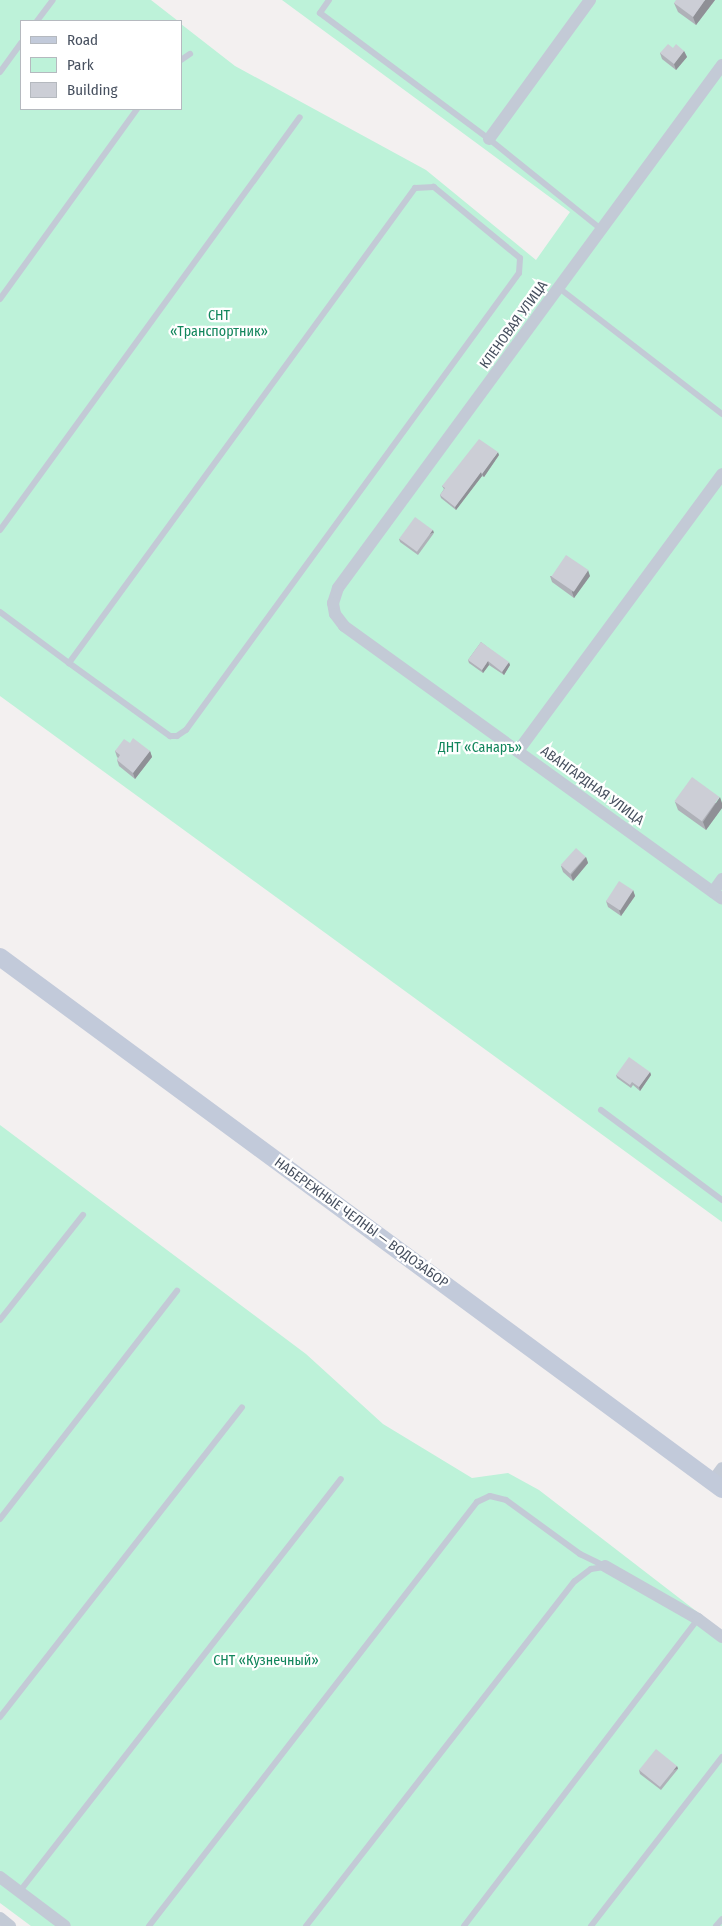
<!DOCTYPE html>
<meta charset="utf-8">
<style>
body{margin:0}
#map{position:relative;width:722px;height:1926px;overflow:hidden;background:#f3f0f0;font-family:"Fira Sans Condensed",sans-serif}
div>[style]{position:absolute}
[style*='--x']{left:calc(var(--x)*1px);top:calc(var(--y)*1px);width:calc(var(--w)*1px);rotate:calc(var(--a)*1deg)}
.green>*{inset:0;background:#bdf2d9}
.lane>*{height:6px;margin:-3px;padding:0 3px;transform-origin:3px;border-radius:3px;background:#c3cad6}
.street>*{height:12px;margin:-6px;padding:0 6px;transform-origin:6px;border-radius:6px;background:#c3cad6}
.secondary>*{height:18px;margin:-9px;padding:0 9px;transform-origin:9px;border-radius:9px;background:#c2cada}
.wall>*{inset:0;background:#afb1b8}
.shaded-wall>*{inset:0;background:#8f9096;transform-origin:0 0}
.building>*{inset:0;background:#ccced6;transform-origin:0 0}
span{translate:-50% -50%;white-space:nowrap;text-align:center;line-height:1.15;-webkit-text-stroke:4.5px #fff;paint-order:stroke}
.park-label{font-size:14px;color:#12865c}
.street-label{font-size:14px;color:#47505f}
.legend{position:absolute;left:20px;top:20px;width:162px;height:90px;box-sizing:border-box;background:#fff;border:1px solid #b5b9bf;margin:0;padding:6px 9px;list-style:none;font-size:15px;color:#47505f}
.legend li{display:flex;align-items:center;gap:10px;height:25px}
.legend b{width:25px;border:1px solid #b5b9bf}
</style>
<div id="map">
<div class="green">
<i style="clip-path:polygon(0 0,151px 0,178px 21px,21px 21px,21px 109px,181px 109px,181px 24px,235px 66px,426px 170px,536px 260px,570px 212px,282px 0,722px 0,722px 1222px,0 696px)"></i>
<i style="clip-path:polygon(0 1125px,306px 1354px,383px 1424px,472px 1478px,508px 1473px,539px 1490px,722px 1631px,722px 1926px,31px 1926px,0 1903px)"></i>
</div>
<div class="lane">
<i style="--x:329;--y:0;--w:16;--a:125"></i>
<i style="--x:320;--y:13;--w:211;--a:36.7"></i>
<i style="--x:489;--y:139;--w:144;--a:38.8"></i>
<i style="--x:37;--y:21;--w:26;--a:-53"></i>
<i style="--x:181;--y:60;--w:11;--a:-34"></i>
<i style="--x:0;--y:72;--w:36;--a:-54"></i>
<i style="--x:559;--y:288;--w:206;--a:37.7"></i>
<i style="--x:0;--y:299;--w:234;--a:-54.2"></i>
<i style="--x:0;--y:530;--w:510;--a:-54.01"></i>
<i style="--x:0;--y:612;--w:86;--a:36.5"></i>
<i style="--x:69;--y:663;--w:125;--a:35.9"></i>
<i style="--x:170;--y:736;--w:7;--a:0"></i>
<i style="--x:177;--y:736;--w:11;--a:-34"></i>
<i style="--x:186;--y:730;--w:565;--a:-53.92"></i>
<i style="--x:519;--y:273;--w:15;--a:-86"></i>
<i style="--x:520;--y:258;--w:112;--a:-140.5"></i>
<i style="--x:434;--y:187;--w:19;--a:177"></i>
<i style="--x:415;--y:188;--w:588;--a:126.07"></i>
<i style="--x:601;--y:1110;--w:151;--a:36.6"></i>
<i style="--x:0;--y:1320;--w:134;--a:-51.7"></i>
<i style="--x:0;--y:1519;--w:289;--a:-52.2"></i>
<i style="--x:0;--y:1717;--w:393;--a:-52"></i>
<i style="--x:20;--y:1891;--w:522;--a:-52.08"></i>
<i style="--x:149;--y:1926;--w:536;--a:-52.28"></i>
<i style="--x:477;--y:1502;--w:14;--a:-25"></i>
<i style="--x:490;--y:1496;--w:16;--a:14"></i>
<i style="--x:506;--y:1500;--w:92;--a:36.1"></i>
<i style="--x:580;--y:1554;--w:28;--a:26"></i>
<i style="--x:306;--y:1926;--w:437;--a:-52.1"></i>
<i style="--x:575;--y:1581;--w:20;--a:-37"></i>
<i style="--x:591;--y:1569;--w:13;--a:-9"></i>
<i style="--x:464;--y:1926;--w:386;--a:-52.7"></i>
<i style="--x:591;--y:1926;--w:214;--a:-52.2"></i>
<i style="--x:716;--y:1926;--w:9;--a:-49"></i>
</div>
<div class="street">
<i style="--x:722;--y:65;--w:649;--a:126.29"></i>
<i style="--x:338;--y:588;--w:16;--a:108"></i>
<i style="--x:333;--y:603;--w:11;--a:80"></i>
<i style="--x:335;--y:614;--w:15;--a:53"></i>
<i style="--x:344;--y:626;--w:466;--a:35.8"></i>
<i style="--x:489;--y:139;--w:172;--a:-54"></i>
<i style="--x:518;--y:751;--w:344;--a:-53.6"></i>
<i style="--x:713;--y:892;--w:16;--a:-55"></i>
<i style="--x:712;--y:1482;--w:17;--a:-54"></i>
<i style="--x:605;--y:1566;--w:107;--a:29.7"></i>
<i style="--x:698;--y:1619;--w:30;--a:37"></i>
<i style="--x:0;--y:1877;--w:81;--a:37"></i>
<i style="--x:0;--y:1918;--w:13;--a:39"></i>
</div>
<div class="secondary">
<i style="--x:0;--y:957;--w:897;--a:36.38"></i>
</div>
<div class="wall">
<i style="clip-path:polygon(715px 0,696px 25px,678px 12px,674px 3px)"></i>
<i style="clip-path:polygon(673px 48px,684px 51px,687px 57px,676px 70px,662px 59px,660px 53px)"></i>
<i style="clip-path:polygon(499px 455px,484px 477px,482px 476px,456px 510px,441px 498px,440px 495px,444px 489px,442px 486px)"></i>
<i style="clip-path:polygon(434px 533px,418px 555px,400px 542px,399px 539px)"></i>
<i style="clip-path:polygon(550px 576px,590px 576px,574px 598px,552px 582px)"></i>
<i style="clip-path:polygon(481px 642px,510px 665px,504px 675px,489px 665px,483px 673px,469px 663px,468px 660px)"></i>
<i style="clip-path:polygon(130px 743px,150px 751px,152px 757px,135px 779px,119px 766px,117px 760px,118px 758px,117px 757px,115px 751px)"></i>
<i style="clip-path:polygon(675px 802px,722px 803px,722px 808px,706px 830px,678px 810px)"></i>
<i style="clip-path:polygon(586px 857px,588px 863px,573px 881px,563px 872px,561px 866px)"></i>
<i style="clip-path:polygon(633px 890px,635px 896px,621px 916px,608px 907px,606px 901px)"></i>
<i style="clip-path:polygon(650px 1072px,651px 1075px,640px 1091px,633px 1085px,631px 1088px,617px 1078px,616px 1075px)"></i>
<i style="clip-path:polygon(677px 1766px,678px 1769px,661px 1790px,640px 1774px,639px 1770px)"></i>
</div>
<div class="shaded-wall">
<i style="clip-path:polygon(705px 0,715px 0,696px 25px,693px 17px)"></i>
<i style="clip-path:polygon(684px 51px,687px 57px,676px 70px,674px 64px)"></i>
<i style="clip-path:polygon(498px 452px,499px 455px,484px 477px,482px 474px)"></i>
<i style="clip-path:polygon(481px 472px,482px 476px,456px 510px,455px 507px)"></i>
<i style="left:433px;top:530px;width:3px;height:27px;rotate:72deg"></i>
<i style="clip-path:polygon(588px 570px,590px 576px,574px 598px,572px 592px)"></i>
<i style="clip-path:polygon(488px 661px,489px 665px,483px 673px,482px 670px)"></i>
<i style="clip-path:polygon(509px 662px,510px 665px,504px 675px,502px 672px)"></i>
<i style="clip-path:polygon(150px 751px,152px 757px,135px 779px,133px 773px)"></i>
<i style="clip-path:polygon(720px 797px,722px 803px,722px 808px,706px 830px,703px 822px)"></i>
<i style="clip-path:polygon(586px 857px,588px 863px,573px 881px,571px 875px)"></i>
<i style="clip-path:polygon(633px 890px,635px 896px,621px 916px,619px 910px)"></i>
<i style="clip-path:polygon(650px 1072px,651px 1075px,640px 1091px,639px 1087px)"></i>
<i style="left:677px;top:1766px;width:3px;height:27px;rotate:72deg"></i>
</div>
<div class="building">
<i style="clip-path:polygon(676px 0,705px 0,693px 17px,674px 3px)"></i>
<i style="clip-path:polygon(668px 44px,673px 48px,676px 44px,684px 51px,674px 64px,660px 53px)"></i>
<i style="clip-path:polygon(479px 439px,498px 452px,482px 474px,481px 472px,455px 507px,440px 495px,445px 488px,442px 486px)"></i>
<i style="left:415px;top:517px;width:22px;height:27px;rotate:36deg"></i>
<i style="left:566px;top:555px;width:27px;height:26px;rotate:34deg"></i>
<i style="clip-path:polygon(481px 642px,509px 662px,502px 672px,488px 661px,482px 670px,468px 660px)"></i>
<i style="clip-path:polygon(133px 738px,150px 751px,133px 773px,117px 760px,120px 755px,115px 751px,124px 739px,130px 743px)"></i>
<i style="left:692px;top:777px;width:34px;height:30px;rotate:36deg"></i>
<i style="left:576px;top:848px;width:13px;height:23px;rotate:42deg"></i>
<i style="left:619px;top:881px;width:17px;height:24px;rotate:33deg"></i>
<i style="clip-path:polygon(629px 1057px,650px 1072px,639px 1087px,632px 1082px,630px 1085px,616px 1075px)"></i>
<i style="left:656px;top:1749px;width:27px;height:27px;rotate:39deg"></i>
</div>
<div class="park-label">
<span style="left:219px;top:324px">СНТ<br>«Транспортник»</span>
<span style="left:480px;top:748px">ДНТ «Санаръ»</span>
<span style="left:266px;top:1661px">СНТ «Кузнечный»</span>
</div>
<div class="street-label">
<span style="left:514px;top:325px;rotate:-54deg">КЛЕНОВАЯ УЛИЦА</span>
<span style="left:592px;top:786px;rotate:36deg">АВАНГАРДНАЯ УЛИЦА</span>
<span style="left:361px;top:1223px;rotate:36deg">НАБЕРЕЖНЫЕ ЧЕЛНЫ — ВОДОЗАБОР</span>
</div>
<ul class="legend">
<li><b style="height:6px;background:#c2cada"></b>Road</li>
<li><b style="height:14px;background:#bdf2d9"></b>Park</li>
<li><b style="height:14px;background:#ccced6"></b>Building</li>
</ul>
</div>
